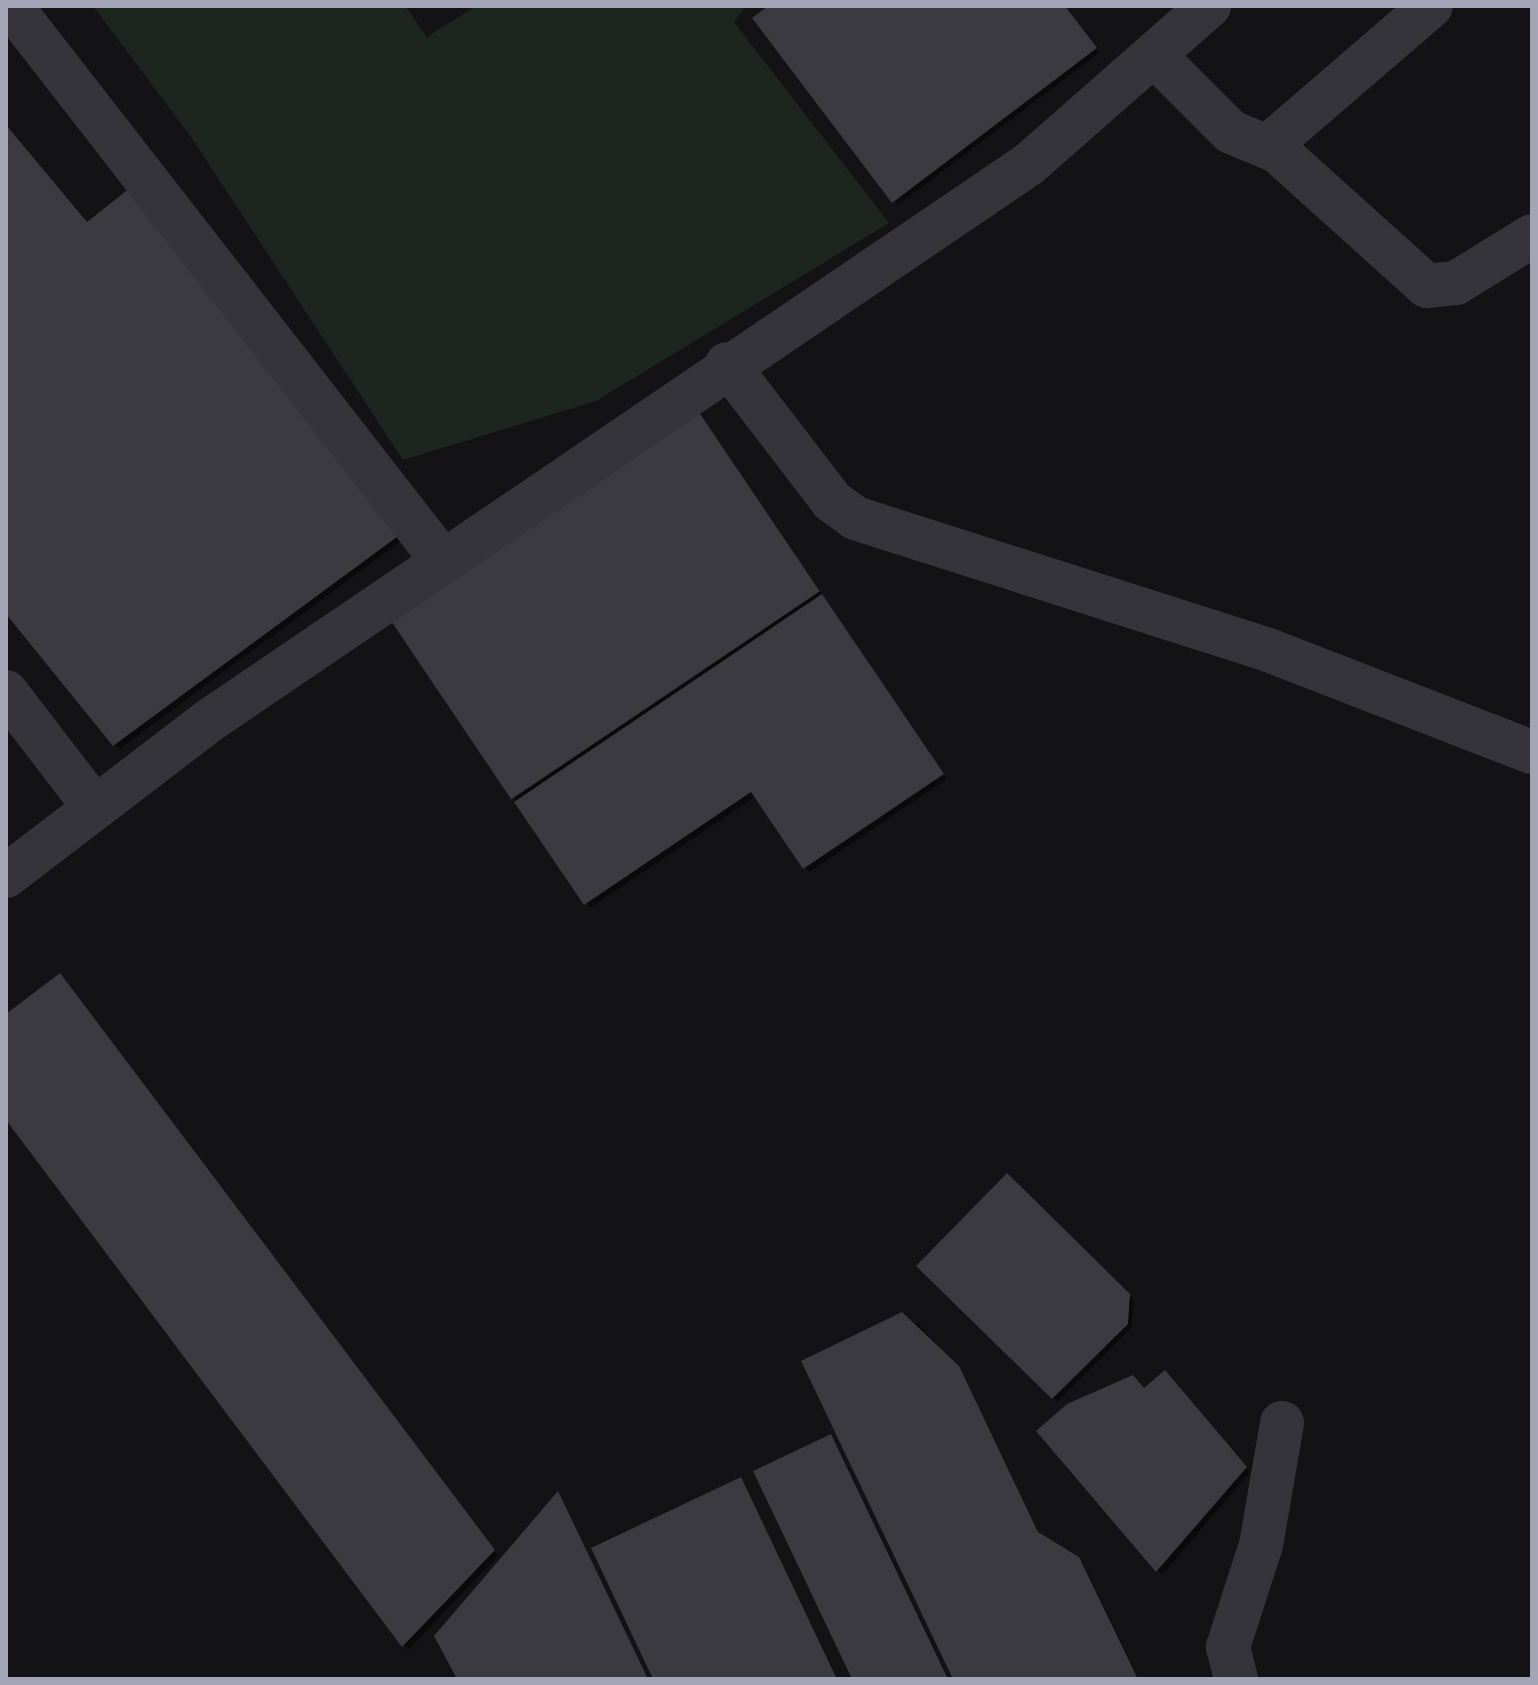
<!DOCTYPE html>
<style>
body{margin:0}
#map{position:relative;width:1538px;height:1685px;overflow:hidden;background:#131315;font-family:Figtree,sans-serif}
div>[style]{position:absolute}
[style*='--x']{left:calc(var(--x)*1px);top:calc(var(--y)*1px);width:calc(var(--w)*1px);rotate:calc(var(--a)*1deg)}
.green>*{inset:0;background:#1d251f}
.shadow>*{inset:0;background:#0007}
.building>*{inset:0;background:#3b3a40;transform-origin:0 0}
.minor>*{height:44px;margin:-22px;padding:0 22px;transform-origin:22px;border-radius:22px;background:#34343a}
span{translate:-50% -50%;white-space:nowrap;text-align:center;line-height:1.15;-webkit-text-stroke:6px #0e0e10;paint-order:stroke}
.frame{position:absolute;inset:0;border:8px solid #a3a5b7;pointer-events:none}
</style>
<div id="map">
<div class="green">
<i style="clip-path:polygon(93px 6px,405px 6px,427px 37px,476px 6px,746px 6px,734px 22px,889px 223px,596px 401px,403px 460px,191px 137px)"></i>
</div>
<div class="shadow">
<i style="clip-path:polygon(771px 6px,1064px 6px,1099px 53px,898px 205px)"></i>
<i style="clip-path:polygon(6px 127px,87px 224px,408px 536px,119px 749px,6px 608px)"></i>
<i style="clip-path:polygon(694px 406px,947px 779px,809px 872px,756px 796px,590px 908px,514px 798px)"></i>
<i style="clip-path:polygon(64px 980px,498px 1556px,408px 1650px,6px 1117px,6px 1016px)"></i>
<i style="clip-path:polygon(1007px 1176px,1134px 1300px,1131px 1328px,1057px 1402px,918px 1266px)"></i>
<i style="clip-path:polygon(917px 1323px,962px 1373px,1040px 1535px,1083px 1563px,1139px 1679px,955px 1679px,910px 1327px)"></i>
<i style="clip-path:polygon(1169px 1377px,1250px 1472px,1162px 1575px,1038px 1431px)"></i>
<i style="clip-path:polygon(831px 1436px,835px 1441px,949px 1679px,854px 1679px)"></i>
<i style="clip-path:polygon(740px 1480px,744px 1484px,838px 1679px,655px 1679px)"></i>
<i style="clip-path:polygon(558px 1494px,648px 1679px,459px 1679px)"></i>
</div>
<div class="building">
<i style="clip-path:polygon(768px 6px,1065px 6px,1097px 48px,892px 203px,752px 18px)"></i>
<i style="clip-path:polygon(6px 125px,87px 222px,130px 188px,405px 531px,113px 746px,6px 614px)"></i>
<i style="left:690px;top:399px;width:232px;height:372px;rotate:56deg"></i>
<i style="clip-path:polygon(822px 594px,944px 774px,803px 869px,751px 792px,584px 905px,514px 802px)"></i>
<i style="clip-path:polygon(60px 973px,495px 1550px,402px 1647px,6px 1120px,6px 1014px)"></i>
<i style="clip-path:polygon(1007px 1173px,1130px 1294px,1128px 1324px,1052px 1399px,916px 1266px)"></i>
<i style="clip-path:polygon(902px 1312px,959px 1366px,1038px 1532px,1079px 1557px,1138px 1679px,953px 1679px,801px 1361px)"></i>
<i style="clip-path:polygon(1165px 1370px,1247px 1467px,1156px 1572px,1036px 1431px,1067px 1404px,1133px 1375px,1144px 1388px)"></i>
<i style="clip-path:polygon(831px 1434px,948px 1679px,852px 1679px,753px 1471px)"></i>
<i style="clip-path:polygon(741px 1477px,837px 1679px,653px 1679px,591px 1548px)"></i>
<i style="clip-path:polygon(558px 1491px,648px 1679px,457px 1679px,434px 1636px)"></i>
</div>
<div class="minor">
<i style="--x:11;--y:6;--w:702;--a:52.12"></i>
<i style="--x:1156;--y:57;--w:106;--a:45"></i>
<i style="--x:1231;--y:132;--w:50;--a:22.4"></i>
<i style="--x:1277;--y:151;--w:202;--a:42"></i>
<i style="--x:1427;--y:286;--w:29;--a:-6"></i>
<i style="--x:1456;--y:283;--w:89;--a:-31.7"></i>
<i style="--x:1267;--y:147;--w:216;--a:-40.7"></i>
<i style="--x:727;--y:364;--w:173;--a:52.5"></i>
<i style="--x:832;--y:501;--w:29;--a:36"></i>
<i style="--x:855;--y:518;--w:437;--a:17.7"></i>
<i style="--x:1271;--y:651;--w:280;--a:21.2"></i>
<i style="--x:6;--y:692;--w:146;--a:52.5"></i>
<i style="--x:6;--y:876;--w:260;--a:-37.4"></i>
<i style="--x:213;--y:718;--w:986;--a:-34.17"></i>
<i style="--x:1029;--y:164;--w:240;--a:-41.3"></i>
<i style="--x:1236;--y:1679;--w:33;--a:-104"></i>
<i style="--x:1228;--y:1647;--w:107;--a:-72.1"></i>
<i style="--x:1261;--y:1545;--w:124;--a:-80.2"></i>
</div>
<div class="frame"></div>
</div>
